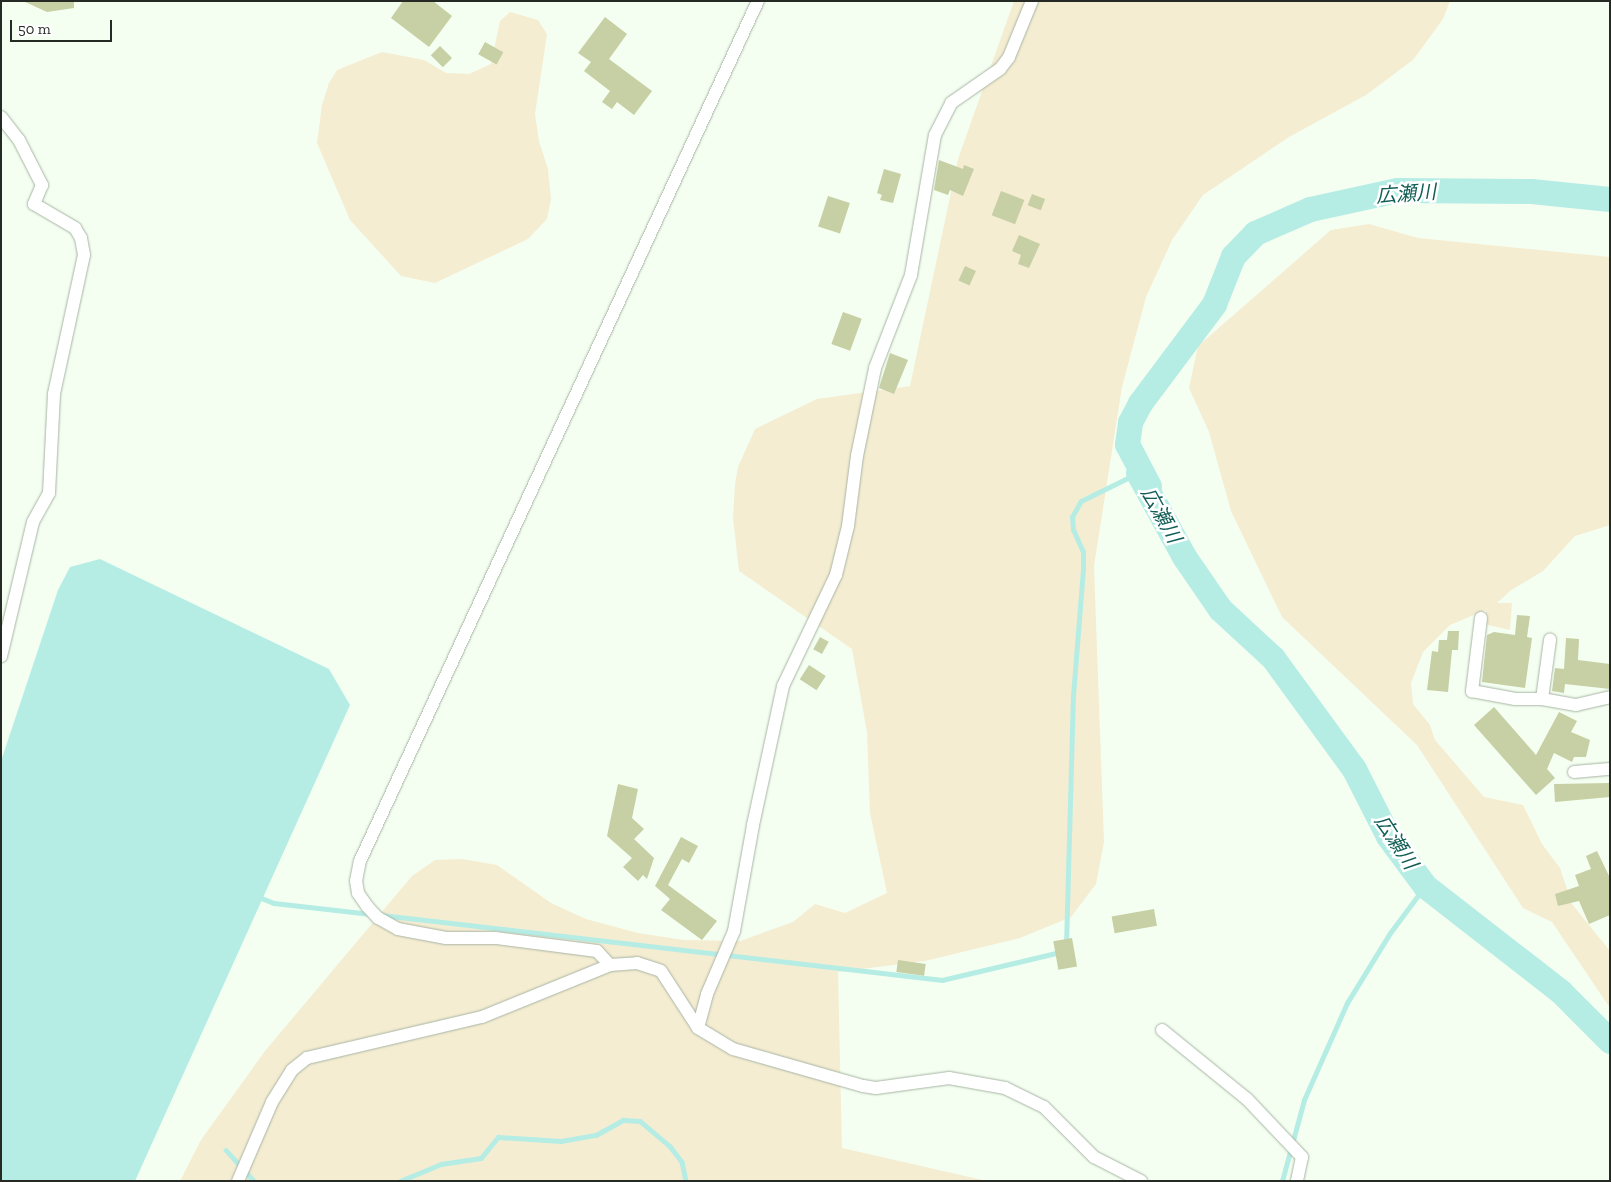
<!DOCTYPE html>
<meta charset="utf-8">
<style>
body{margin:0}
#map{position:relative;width:1611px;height:1182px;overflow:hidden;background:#f4fff1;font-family:"Zilla Slab","Noto Sans JP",serif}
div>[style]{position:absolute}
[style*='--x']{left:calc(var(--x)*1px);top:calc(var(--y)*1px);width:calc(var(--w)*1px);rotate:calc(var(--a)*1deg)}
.green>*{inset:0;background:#f5edd2}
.water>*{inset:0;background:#b5ede5}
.stream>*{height:4.5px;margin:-2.25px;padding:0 2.25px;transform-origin:2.25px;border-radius:2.25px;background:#b5ede5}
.river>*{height:25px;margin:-12.5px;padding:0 12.5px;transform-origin:12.5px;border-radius:12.5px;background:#b5ede5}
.building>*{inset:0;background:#c7cfa4;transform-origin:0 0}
.roads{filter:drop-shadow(0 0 1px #a8b5a4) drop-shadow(0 0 1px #a8b5a4)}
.minor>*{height:12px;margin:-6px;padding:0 6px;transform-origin:6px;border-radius:6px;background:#fff}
span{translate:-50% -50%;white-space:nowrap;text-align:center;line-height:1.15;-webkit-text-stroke:5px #fff;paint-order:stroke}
.water-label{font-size:20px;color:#125e56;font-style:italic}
.frame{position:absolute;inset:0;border:2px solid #252a24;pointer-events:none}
.scale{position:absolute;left:10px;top:20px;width:102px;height:22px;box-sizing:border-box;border:2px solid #252a24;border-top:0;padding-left:6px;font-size:15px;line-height:18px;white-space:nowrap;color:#252a24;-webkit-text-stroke:4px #fff;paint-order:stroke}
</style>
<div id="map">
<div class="green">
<i style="clip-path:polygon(1014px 1px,1450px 1px,1443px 19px,1413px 60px,1366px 95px,1289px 137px,1203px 195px,1172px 240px,1146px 297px,1122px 387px,1094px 566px,1104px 842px,1096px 884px,1071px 917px,1020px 938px,925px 961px,838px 972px,842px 1148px,987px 1181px,180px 1181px,201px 1140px,265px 1051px,412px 876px,435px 860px,462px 859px,497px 865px,551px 903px,586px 919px,638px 933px,684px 940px,740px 941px,793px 922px,815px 904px,845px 913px,887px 893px,870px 813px,867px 732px,852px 649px,739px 571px,733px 518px,735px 484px,738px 467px,755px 429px,817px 399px,910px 386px,958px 159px)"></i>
<i style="clip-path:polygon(510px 12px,538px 20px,547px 34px,535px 114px,539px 141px,548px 169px,551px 199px,547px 219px,528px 239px,435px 283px,401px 276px,350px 220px,317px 143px,322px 105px,329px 83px,337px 70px,382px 52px,424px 60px,446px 73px,469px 74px,491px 64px,500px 21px)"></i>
<i style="clip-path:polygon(1369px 224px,1418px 238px,1610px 257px,1610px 525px,1575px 536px,1543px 571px,1510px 591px,1497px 603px,1512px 603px,1510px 630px,1484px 624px,1486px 610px,1450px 625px,1423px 652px,1411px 683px,1413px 704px,1430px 725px,1435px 740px,1484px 797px,1523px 805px,1542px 844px,1560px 868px,1572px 904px,1610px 951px,1610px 1008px,1552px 922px,1523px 908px,1417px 745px,1282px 617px,1231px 511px,1209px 432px,1189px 388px,1198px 346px,1331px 230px)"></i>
</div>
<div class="water">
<i style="clip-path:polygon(100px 559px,329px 669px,350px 705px,135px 1181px,1px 1181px,1px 761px,58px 590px,70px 567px)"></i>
</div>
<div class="stream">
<i style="--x:259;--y:897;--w:16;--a:22"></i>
<i style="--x:274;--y:903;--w:97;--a:6.5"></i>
<i style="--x:382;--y:915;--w:564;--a:6.62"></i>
<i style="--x:942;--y:980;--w:121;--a:-13.3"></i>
<i style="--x:1066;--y:945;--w:249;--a:-88.4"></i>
<i style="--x:1073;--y:696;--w:126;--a:-85.5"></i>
<i style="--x:1083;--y:570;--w:18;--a:-90"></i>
<i style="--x:1083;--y:552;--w:24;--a:-114"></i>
<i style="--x:1073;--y:530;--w:13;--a:-94"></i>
<i style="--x:1072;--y:517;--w:18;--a:-61"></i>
<i style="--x:1081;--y:501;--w:64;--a:-26.2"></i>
<i style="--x:226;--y:1150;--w:42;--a:47.9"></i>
<i style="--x:400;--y:1181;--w:44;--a:-22.5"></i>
<i style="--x:441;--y:1164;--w:40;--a:-8.5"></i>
<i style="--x:481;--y:1158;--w:27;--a:-51"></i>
<i style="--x:498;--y:1137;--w:63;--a:3.6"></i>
<i style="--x:561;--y:1141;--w:36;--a:-10"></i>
<i style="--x:596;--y:1135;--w:31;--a:-29"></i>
<i style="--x:623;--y:1120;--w:17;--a:3"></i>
<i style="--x:640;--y:1121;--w:39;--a:40"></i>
<i style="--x:670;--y:1146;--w:20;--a:53"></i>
<i style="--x:682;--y:1162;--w:19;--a:78"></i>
<i style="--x:1282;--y:1181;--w:84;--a:-74.8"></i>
<i style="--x:1304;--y:1100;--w:106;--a:-66.1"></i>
<i style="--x:1347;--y:1003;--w:82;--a:-58.4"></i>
<i style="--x:1390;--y:933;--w:59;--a:-53.3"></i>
</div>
<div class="river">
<i style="--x:1138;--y:473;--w:97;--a:61.1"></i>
<i style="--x:1185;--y:558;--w:62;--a:55.5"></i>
<i style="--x:1220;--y:609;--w:72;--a:42.8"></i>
<i style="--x:1273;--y:658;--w:137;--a:53.9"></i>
<i style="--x:1354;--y:769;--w:75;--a:63.1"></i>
<i style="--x:1388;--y:836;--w:62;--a:53.5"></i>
<i style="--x:1425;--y:886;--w:172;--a:37.9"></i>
<i style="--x:1561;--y:992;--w:69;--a:45"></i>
<i style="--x:1149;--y:486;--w:47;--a:-117.6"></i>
<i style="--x:1127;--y:444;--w:22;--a:-82"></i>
<i style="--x:1130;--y:422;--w:21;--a:-62"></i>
<i style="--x:1140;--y:403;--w:124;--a:-53.2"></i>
<i style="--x:1214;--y:304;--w:52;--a:-68.4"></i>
<i style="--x:1233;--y:256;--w:32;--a:-46"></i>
<i style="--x:1255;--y:233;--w:60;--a:-23.6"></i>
<i style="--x:1310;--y:209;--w:89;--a:-12.3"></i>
<i style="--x:1397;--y:190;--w:134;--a:0.4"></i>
<i style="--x:1531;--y:191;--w:79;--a:5.8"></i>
</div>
<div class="building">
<i style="clip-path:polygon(23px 1px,74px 1px,74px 8px,47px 12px)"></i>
<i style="clip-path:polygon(403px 1px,433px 1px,452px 16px,429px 47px,391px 18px)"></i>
<i style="clip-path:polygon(605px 17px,627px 34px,609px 59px,652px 91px,634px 115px,617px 102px,612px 109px,602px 102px,610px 91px,584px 71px,591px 62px,578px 53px)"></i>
<i style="left:485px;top:42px;width:21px;height:14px;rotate:29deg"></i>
<i style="left:440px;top:46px;width:17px;height:13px;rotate:45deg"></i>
<i style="clip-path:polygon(939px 160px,963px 169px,964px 165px,974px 169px,963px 196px,950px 190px,948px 195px,934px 190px)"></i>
<i style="clip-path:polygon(884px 169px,901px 174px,893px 203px,880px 200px,882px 195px,877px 193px)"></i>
<i style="left:1001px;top:191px;width:25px;height:26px;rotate:21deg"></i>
<i style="left:1032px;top:194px;width:14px;height:12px;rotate:21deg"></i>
<i style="left:828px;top:196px;width:23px;height:32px;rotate:18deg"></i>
<i style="clip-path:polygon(1019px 235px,1040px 244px,1029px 268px,1018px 264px,1021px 255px,1012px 251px)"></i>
<i style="left:965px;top:266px;width:12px;height:16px;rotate:24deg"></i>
<i style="left:843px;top:312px;width:20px;height:34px;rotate:20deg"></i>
<i style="clip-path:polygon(890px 353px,908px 360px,894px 394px,879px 388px)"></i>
<i style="clip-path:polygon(1517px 615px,1530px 616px,1527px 637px,1532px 638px,1525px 688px,1482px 682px,1487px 635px,1494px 632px,1515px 635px)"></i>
<i style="clip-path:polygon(1448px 631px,1459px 631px,1458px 650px,1452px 650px,1448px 692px,1427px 690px,1432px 651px,1438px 652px,1439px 640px,1447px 640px)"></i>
<i style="left:820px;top:637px;width:10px;height:14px;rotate:29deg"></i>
<i style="clip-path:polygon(1566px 638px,1579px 639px,1578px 660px,1610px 664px,1610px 689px,1565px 684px,1564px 693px,1552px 691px,1555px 668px,1564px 669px)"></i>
<i style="left:809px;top:665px;width:20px;height:17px;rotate:33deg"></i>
<i style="clip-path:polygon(1494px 707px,1536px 755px,1559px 712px,1577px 721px,1571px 732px,1590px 740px,1586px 757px,1574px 757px,1572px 762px,1554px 753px,1547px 769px,1555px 778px,1536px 795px,1474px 725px)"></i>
<i style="clip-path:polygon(1610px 783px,1610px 797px,1555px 802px,1554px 784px)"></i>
<i style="clip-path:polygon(618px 784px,638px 789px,632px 818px,644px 829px,634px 839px,654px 858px,647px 879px,643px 875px,638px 881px,623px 867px,632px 858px,607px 836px)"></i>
<i style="clip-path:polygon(681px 837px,698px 846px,689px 863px,682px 859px,668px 885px,717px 921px,702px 940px,661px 910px,670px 899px,655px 886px)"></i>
<i style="clip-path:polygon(1597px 851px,1610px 878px,1610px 915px,1589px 924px,1579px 901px,1558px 906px,1555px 894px,1579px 886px,1575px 875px,1591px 869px,1586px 856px)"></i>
<i style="left:1154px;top:909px;width:17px;height:43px;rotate:80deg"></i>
<i style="left:1072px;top:938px;width:29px;height:19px;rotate:80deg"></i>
<i style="left:898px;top:960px;width:28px;height:12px;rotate:8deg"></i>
</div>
<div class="roads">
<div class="minor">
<i style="--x:1;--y:117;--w:29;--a:52"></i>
<i style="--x:19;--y:140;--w:51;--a:62.9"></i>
<i style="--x:42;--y:185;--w:21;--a:113"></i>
<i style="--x:34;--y:204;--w:48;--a:30.3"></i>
<i style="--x:75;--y:228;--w:12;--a:59"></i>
<i style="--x:81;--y:238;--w:17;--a:80"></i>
<i style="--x:84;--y:255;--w:142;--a:102.2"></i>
<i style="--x:54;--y:394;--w:99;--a:92.9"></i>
<i style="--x:49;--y:493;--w:33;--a:119"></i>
<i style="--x:33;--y:522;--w:138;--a:103.4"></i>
<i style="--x:1481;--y:618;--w:74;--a:97"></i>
<i style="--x:1472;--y:691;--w:44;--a:10.5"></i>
<i style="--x:1515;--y:699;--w:27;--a:0"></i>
<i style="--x:1542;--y:699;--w:35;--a:10"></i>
<i style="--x:1576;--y:705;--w:35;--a:-13"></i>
<i style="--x:1542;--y:699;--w:60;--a:-82.3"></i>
<i style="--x:1574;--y:772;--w:36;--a:-5"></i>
<i style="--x:610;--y:965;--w:19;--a:-133"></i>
<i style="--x:597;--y:951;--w:103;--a:-172.7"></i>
<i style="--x:495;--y:938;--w:49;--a:180"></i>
<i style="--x:446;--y:938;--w:49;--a:-169.4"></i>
<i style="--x:398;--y:929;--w:23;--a:-151"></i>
<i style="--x:378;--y:918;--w:16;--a:-133"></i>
<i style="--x:367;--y:906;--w:16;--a:-125"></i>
<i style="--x:358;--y:893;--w:12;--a:-99"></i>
<i style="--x:356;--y:881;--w:20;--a:-79"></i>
<i style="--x:360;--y:861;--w:948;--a:-65.17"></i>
<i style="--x:698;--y:1028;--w:35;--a:-75"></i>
<i style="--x:707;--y:994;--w:69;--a:-66.8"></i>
<i style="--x:734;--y:931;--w:108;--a:-79.8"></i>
<i style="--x:753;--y:825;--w:142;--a:-77.8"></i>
<i style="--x:783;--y:686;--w:123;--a:-64.5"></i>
<i style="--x:836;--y:575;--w:50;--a:-76.2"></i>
<i style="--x:848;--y:526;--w:71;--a:-82.7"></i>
<i style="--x:857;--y:456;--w:90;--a:-78.4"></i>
<i style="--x:875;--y:368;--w:100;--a:-68.8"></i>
<i style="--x:911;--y:275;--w:142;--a:-80.3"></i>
<i style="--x:935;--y:135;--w:36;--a:-63"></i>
<i style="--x:951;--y:103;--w:60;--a:-34.8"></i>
<i style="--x:1000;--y:69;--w:15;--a:-53"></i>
<i style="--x:1009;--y:57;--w:61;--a:-67.7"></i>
<i style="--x:1162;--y:1030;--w:109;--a:39.1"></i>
<i style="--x:1247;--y:1099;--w:80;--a:46.5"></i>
<i style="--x:1302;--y:1157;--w:25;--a:102"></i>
<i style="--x:238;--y:1181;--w:86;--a:-66.7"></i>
<i style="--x:272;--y:1102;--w:38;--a:-58"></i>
<i style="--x:292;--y:1070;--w:19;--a:-39"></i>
<i style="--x:307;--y:1058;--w:180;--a:-13.2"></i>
<i style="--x:482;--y:1017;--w:138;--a:-22.1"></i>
<i style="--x:610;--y:965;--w:27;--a:-4"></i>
<i style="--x:637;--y:963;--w:25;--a:18"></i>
<i style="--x:661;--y:971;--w:68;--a:57"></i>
<i style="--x:698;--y:1028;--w:41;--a:31"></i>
<i style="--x:733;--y:1049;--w:135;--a:15.9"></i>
<i style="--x:863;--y:1086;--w:13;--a:9"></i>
<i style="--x:876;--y:1088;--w:74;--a:-7.8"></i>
<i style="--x:949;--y:1078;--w:57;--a:10.1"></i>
<i style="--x:1005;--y:1088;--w:43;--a:26"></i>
<i style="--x:1044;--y:1107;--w:71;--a:45"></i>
<i style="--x:1094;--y:1157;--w:53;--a:27.1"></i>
</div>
</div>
<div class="water-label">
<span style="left:1406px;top:194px;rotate:-4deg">広瀬川</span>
<span style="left:1161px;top:515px;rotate:61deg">広瀬川</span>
<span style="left:1396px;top:842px;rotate:57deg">広瀬川</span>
</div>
<div class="frame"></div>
<div class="scale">50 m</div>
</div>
